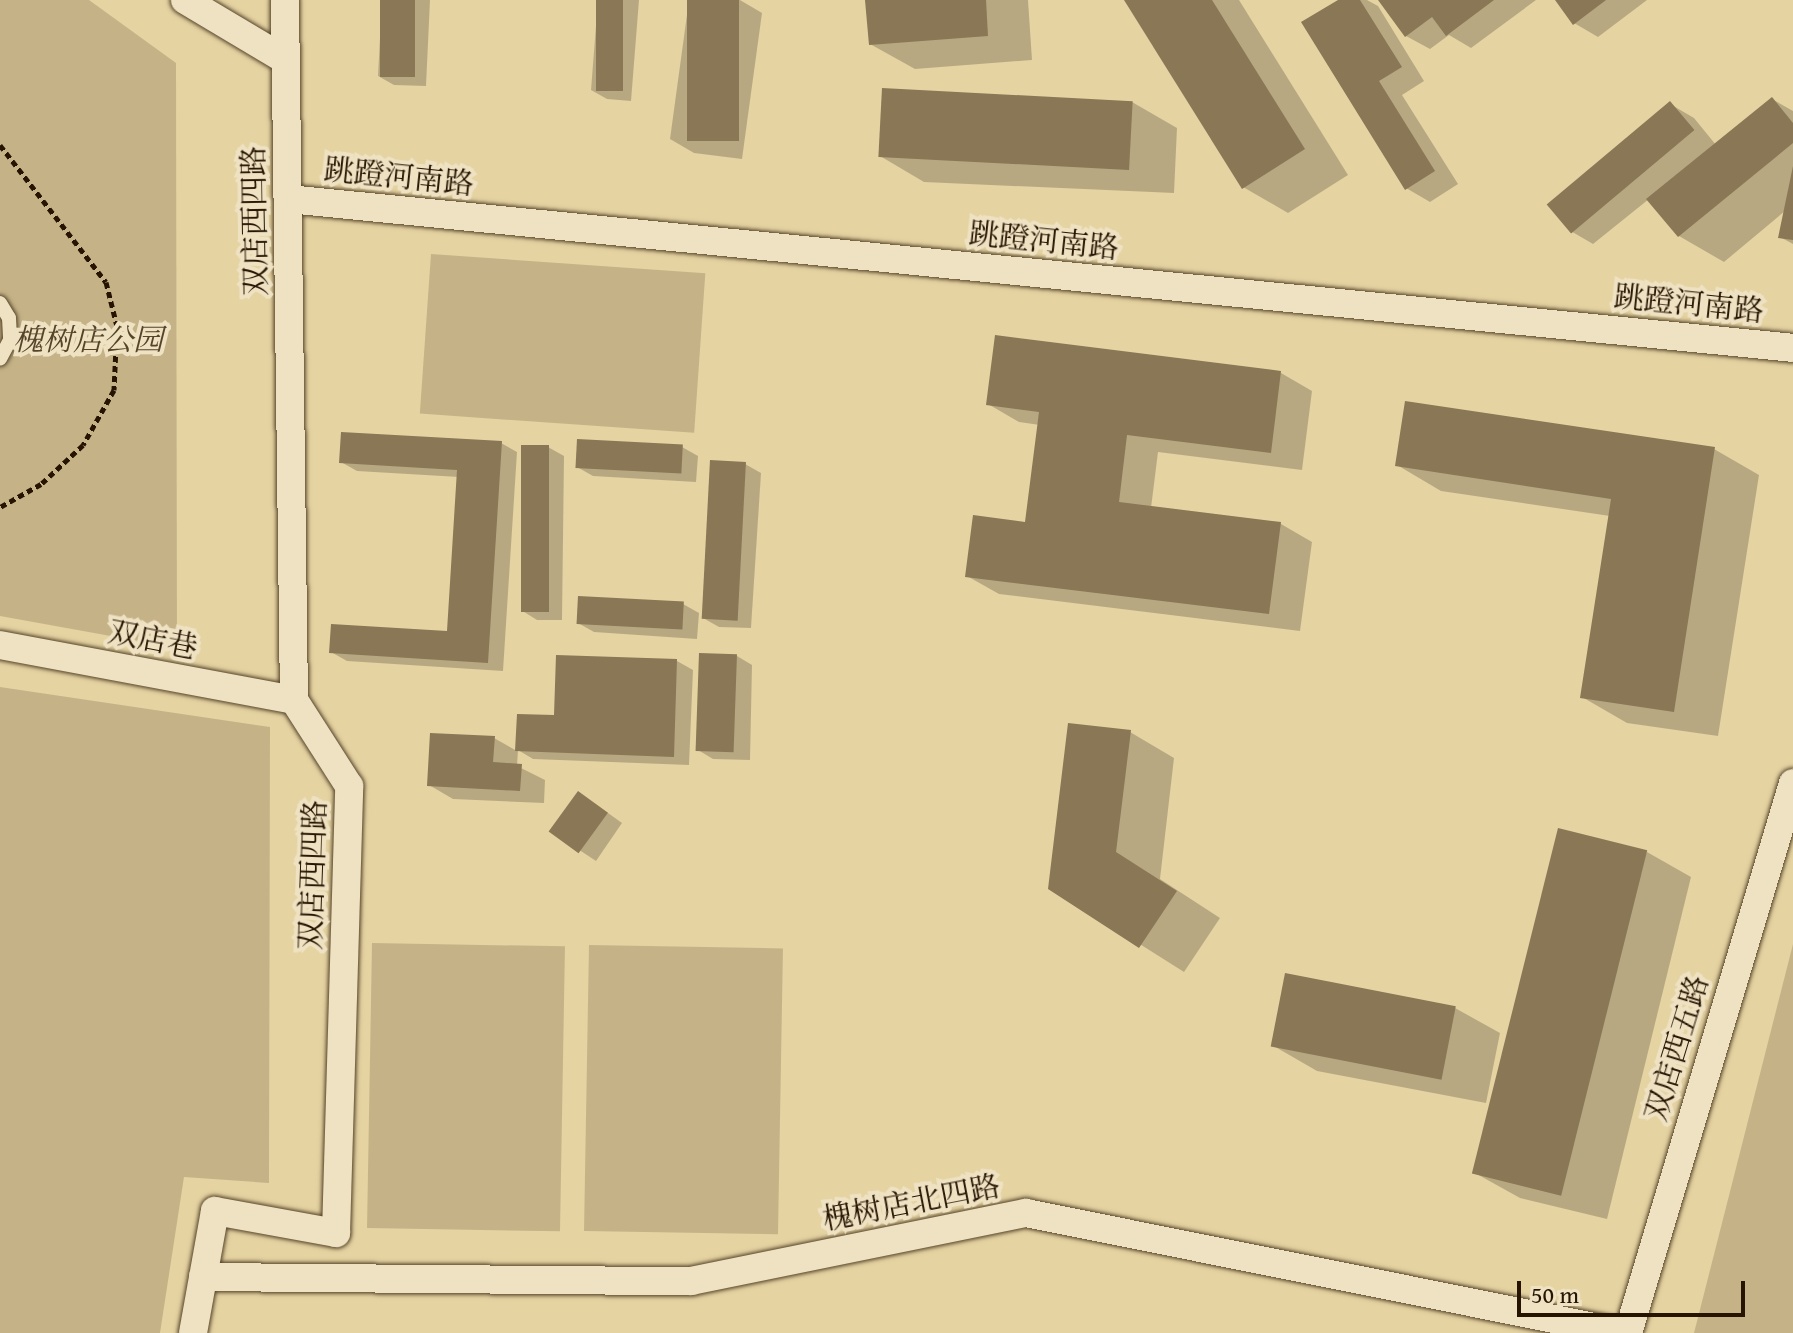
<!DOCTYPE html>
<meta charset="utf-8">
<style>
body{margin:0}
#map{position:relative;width:1793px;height:1333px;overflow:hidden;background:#e5d3a2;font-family:"Gentium Book Plus","Noto Serif SC",serif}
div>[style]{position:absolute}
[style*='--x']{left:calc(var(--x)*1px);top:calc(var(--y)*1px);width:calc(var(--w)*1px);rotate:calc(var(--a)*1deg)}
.green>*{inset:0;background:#c5b387;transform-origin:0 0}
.shadow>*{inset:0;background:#0003}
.building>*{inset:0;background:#897755;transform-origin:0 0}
.path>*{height:5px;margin-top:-2.5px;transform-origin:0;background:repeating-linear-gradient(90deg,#261401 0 6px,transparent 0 10px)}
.roads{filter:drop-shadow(0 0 2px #564429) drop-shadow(0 0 2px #564429)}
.service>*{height:14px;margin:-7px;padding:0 7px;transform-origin:7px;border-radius:7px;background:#eee2c3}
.minor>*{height:28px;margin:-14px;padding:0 14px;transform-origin:14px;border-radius:14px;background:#eee2c3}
span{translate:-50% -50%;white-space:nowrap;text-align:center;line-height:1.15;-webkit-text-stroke:8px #eee2c3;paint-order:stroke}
.street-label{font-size:30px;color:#261401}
.park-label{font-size:30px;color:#564429;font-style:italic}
.scale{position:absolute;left:1517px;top:1281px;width:228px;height:36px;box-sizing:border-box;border:4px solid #261401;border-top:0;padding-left:10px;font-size:24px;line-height:28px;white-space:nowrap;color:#261401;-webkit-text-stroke:6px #eee2c3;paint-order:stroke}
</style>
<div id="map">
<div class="green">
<i style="clip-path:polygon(0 0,89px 0,176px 63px,177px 648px,0 616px)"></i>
<i style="left:431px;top:254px;width:275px;height:160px;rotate:4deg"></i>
<i style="clip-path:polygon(0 687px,270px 727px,269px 1183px,184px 1177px,160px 1333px,0 1333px)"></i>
<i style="left:372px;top:943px;width:193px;height:285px;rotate:1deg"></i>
<i style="clip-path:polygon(1793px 944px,1793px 1333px,1694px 1333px)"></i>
<i style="left:589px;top:945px;width:194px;height:286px;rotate:1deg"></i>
</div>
<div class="shadow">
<i style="clip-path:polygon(382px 0,430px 0,426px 86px,394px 85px,378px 76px)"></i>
<i style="clip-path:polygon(598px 0,639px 0,631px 101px,607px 99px,591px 90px)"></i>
<i style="clip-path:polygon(689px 0,740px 0,762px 13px,742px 159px,694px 153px,670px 139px)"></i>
<i style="clip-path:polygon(867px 0,1028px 0,1032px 60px,915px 69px,870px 44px)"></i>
<i style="clip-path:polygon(1126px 0,1239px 0,1348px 175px,1288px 213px,1243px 187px)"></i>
<i style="clip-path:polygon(1341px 0,1367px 0,1378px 6px,1424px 81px,1402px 95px,1458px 184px,1430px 202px,1406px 188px)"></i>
<i style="clip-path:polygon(1380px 0,1536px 0,1471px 48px,1449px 35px,1430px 49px,1406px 36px)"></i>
<i style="clip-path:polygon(1557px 0,1647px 0,1598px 37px,1574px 23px)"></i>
<i style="clip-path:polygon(1772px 99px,1793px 111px,1793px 244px,1780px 237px,1785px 211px,1724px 262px,1679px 236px,1649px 199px,1593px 244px,1569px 230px,1670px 104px,1694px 118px,1716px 145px)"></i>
<i style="clip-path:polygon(1132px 102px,1177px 128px,1174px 193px,924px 182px,880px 156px)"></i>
<i style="clip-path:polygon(997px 338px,1281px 373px,1312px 391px,1302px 470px,1158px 452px,1151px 508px,1281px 524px,1312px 542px,1300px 631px,999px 594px,967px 576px,1027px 524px,1040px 425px,1019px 422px,988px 404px)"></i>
<i style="clip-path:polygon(501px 443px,517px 452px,503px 671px,347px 661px,331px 652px,449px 633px,459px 477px,357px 471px,341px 462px)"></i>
<i style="clip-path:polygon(548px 447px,564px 456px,562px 620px,537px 620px,521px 610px)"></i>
<i style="clip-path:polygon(682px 447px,698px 456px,696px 482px,593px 476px,577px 467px)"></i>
<i style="clip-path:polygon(1714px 449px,1759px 475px,1718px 736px,1627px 723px,1582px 697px,1610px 516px,1441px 491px,1397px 465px)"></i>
<i style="clip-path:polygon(745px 464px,761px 473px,751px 628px,719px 627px,703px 618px)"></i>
<i style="clip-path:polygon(683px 604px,699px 613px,697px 639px,594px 632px,578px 623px)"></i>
<i style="clip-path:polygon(737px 656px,752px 665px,750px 760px,713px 759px,698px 750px)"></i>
<i style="clip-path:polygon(677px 661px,693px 670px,689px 765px,533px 759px,518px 750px,517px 766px,545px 780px,544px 803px,453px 799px,429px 785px,494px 738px,517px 751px,519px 716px,556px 717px)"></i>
<i style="clip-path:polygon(1130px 732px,1174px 758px,1160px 879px,1220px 918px,1184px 972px,1051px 888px)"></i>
<i style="clip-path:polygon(594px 803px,622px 823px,596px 861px,552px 832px)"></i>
<i style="clip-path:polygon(1647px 852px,1691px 877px,1607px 1219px,1520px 1198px,1475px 1173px)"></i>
<i style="clip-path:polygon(1455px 1008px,1500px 1033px,1486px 1103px,1317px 1071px,1272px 1045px)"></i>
</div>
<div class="building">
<i style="left:380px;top:0;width:35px;height:77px"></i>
<i style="left:596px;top:0;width:27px;height:91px"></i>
<i style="left:687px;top:0;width:52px;height:141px"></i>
<i style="clip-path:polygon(865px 0,986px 0,988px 36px,869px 45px)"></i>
<i style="clip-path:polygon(1124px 0,1212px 0,1305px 149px,1242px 189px)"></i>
<i style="clip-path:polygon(1338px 0,1360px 0,1402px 67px,1379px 81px,1435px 171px,1405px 190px,1301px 22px)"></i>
<i style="clip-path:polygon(1378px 0,1494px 0,1446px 36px,1432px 17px,1405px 37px)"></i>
<i style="clip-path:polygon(1555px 0,1606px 0,1573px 25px)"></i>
<i style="left:882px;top:88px;width:251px;height:69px;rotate:3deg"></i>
<i style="clip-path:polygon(1772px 97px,1793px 123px,1793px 143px,1678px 237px,1646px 199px)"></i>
<i style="left:1670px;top:101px;width:38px;height:161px;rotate:50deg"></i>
<i style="clip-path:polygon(1793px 166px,1793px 240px,1778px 238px)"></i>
<i style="clip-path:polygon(995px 335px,1281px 371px,1271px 453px,1127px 435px,1119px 502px,1281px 522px,1269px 614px,965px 577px,973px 515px,1025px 522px,1039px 412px,986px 405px)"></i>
<i style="clip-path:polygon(1405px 401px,1715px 447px,1674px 712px,1580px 698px,1611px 499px,1395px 466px)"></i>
<i style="clip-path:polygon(341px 432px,502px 441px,488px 663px,329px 653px,331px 624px,447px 631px,457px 470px,339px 463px)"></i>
<i style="left:577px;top:439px;width:106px;height:29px;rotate:3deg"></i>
<i style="left:521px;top:445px;width:28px;height:167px"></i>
<i style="left:710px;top:460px;width:36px;height:159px;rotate:3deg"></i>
<i style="left:578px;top:596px;width:106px;height:28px;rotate:3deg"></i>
<i style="left:699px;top:653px;width:38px;height:98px;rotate:2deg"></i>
<i style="clip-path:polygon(556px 655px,677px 659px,674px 757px,515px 751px,517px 714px,554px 715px)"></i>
<i style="clip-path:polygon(1068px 723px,1131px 730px,1116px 852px,1177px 891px,1139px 948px,1048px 889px)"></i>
<i style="clip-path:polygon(430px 733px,495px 736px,493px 762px,522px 764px,520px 791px,427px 786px)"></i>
<i style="left:578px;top:791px;width:37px;height:50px;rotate:36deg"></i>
<i style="left:1558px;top:828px;width:92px;height:356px;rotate:14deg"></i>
<i style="left:1285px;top:973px;width:174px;height:75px;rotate:11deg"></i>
</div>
<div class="path">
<i style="--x:0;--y:145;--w:173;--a:52.3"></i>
<i style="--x:106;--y:282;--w:45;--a:76"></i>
<i style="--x:117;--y:326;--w:64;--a:92.7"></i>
<i style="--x:114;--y:390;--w:63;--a:119.4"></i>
<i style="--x:83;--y:445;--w:57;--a:137.1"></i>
<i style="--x:41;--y:484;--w:47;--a:150.7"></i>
</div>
<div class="roads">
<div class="service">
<i style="--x:0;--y:303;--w:17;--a:59"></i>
<i style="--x:9;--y:318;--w:22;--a:87"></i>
<i style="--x:10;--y:340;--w:21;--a:118"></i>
</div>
<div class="minor">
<i style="--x:185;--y:0;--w:115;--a:30.8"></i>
<i style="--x:288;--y:199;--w:1512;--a:5.65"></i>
<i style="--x:0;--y:645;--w:299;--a:10.6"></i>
<i style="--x:203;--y:1277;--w:488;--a:0.5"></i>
<i style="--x:691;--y:1281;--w:342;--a:-11.5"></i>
<i style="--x:1026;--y:1213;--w:610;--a:11.35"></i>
<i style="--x:193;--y:1333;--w:124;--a:-79.8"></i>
<i style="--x:215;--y:1211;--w:123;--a:10.3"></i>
<i style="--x:336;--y:1233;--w:447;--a:-88.3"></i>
<i style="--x:349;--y:786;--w:102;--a:-122.6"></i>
<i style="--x:294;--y:700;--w:700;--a:-90.74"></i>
<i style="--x:1628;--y:1333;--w:574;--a:-73.3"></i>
</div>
</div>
<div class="street-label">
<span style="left:399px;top:176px;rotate:6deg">跳蹬河南路</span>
<span style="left:254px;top:221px;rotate:-91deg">双店西四路</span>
<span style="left:1044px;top:240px;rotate:6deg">跳蹬河南路</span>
<span style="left:1689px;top:303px;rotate:6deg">跳蹬河南路</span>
<span style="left:153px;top:639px;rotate:11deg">双店巷</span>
<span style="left:312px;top:875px;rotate:-88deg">双店西四路</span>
<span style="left:1676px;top:1048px;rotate:-73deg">双店西五路</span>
<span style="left:911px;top:1202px;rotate:-11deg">槐树店北四路</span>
</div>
<div class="park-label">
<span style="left:88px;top:339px">槐树店公园</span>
</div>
<div class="scale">50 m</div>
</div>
